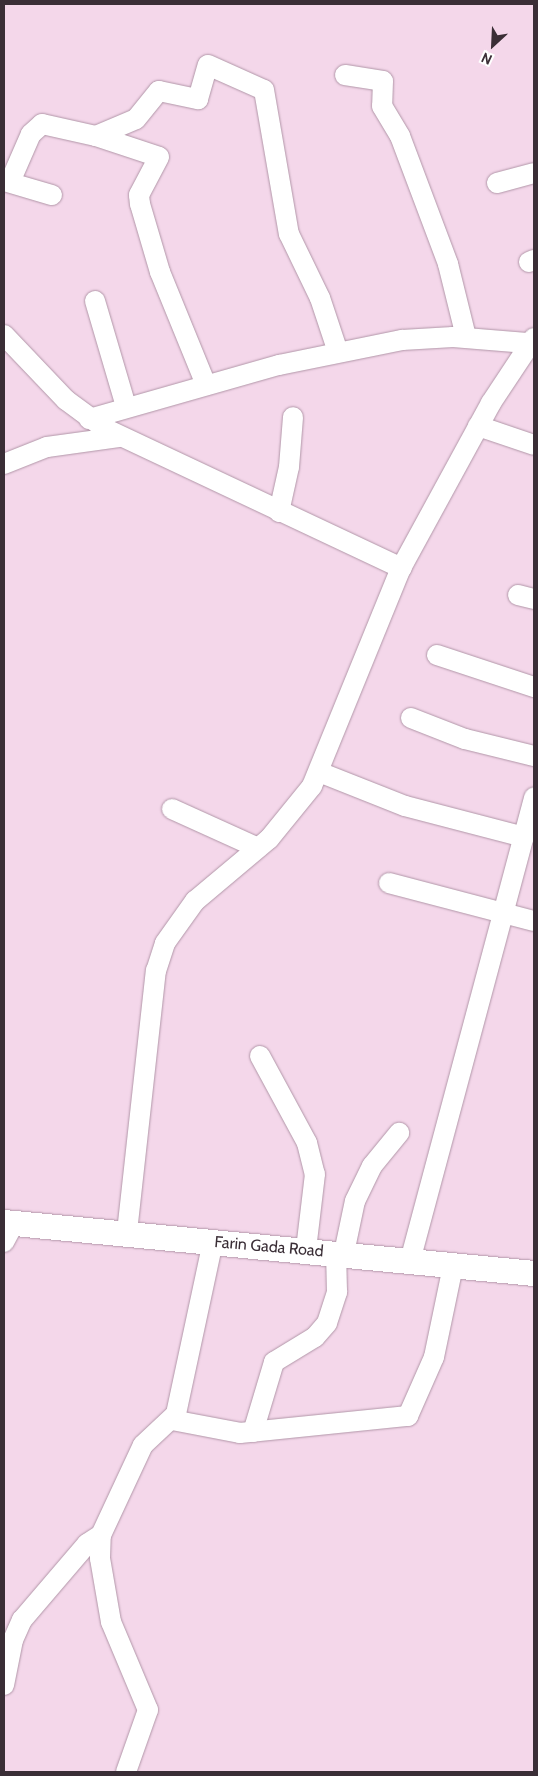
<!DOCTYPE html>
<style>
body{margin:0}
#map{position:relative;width:538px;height:1776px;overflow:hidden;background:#f4d7ea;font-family:Cabin,sans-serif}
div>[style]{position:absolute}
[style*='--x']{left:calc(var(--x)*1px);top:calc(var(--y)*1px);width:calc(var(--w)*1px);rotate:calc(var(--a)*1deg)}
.roads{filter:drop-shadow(0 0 1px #b196a8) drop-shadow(0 0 1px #b196a8)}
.minor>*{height:20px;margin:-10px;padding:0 10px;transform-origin:10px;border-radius:10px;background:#fff}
.major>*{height:25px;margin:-12.5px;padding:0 12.5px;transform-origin:12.5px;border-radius:12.5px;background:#fff}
span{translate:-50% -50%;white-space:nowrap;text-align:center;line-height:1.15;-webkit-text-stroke:4.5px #fff;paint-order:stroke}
.street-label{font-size:16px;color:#3a2e36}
.frame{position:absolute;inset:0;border:5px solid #3a2e36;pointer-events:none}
.north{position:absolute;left:468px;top:20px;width:50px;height:50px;-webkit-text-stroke:4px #fff;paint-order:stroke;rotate:205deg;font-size:14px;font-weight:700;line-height:20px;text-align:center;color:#3a2e36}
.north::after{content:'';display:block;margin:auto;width:18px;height:22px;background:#3a2e36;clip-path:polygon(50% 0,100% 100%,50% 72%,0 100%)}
</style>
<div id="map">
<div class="roads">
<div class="minor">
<i style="--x:345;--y:75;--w:38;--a:9"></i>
<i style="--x:383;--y:81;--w:25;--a:92"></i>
<i style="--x:382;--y:106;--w:35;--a:59"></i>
<i style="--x:400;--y:136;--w:137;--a:69.4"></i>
<i style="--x:448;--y:264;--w:75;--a:76.1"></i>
<i style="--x:96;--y:136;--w:66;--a:18.4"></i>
<i style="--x:159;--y:157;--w:43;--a:117.8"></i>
<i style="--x:139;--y:195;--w:9;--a:84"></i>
<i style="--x:140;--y:204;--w:71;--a:73.6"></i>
<i style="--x:160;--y:272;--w:122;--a:67.8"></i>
<i style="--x:4;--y:181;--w:50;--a:16.3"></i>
<i style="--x:10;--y:182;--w:52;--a:-66.4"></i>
<i style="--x:31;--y:134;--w:15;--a:-42"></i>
<i style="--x:42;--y:124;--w:55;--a:12.5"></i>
<i style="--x:96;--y:136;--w:43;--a:-23"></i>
<i style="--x:136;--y:119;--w:36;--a:-51"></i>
<i style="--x:159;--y:91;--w:40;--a:12"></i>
<i style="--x:198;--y:99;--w:35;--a:-74"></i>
<i style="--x:208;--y:65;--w:61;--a:24.1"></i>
<i style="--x:264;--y:90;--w:146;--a:80.2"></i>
<i style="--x:289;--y:234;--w:71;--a:64.2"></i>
<i style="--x:320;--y:298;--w:57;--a:71.6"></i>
<i style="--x:497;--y:183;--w:38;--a:-15"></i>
<i style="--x:529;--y:262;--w:5;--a:-22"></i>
<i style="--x:95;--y:301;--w:109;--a:73.6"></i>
<i style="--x:4;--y:335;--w:90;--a:46.4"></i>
<i style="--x:66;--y:400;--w:47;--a:36.4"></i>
<i style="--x:104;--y:428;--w:329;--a:25.2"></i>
<i style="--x:89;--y:419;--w:198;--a:-15.9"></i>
<i style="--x:279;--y:365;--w:126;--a:-11.5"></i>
<i style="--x:402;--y:340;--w:51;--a:-3.4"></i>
<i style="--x:453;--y:337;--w:74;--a:4.6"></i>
<i style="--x:478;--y:426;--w:59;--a:18.7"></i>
<i style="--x:4;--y:464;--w:46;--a:-21.6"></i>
<i style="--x:47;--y:447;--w:74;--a:-7.8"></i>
<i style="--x:279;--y:512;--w:46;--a:-77.5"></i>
<i style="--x:289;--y:467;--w:50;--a:-85.4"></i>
<i style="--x:518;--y:595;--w:16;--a:14"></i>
<i style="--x:437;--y:655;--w:102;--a:18.3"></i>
<i style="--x:411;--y:718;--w:58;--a:21.3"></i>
<i style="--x:465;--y:739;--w:71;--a:13.8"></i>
<i style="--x:319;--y:772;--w:92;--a:21.6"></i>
<i style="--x:405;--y:806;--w:123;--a:14.6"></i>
<i style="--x:172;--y:809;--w:94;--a:24.4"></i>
<i style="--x:389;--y:883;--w:150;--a:14.7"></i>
<i style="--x:260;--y:1056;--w:99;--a:61.6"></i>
<i style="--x:307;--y:1143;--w:32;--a:76"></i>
<i style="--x:315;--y:1174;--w:76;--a:96.8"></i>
<i style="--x:127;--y:1232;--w:263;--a:-83.7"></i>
<i style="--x:156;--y:971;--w:29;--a:-72"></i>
<i style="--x:165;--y:943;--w:52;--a:-54.5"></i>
<i style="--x:195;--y:901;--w:97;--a:-40"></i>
<i style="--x:269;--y:839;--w:68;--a:-50.9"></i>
<i style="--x:312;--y:786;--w:233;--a:-67.8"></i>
<i style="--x:400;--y:570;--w:190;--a:-61.4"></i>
<i style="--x:491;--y:403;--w:78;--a:-56.5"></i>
<i style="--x:4;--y:1242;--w:21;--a:-62"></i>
<i style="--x:344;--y:1253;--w:53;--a:-78.1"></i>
<i style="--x:355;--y:1201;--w:39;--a:-64"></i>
<i style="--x:372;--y:1166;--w:43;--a:-50.7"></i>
<i style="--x:410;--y:1261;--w:480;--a:-75"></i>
<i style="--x:172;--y:1420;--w:69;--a:10.8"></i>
<i style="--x:240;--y:1433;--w:169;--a:-5.8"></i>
<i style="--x:408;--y:1416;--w:64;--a:-66.2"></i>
<i style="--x:434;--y:1357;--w:93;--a:-78.2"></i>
<i style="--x:253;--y:1432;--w:73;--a:-73.3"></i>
<i style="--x:274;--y:1362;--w:48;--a:-31.4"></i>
<i style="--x:315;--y:1337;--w:18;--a:-49"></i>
<i style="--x:327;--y:1323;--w:33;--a:-72"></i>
<i style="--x:337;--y:1292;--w:40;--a:-91.4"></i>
<i style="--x:4;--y:1685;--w:46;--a:-78.7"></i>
<i style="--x:13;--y:1640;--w:22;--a:-66"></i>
<i style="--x:22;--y:1620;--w:100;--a:-49.5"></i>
<i style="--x:87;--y:1544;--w:17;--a:-33"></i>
<i style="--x:126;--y:1772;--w:66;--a:-70.5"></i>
<i style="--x:148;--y:1710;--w:95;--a:-112.8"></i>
<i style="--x:111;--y:1622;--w:65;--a:-99.8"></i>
<i style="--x:100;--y:1558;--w:23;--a:-88"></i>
<i style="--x:101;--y:1535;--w:99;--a:-65"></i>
<i style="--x:143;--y:1445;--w:45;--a:-43.2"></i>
<i style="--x:176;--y:1414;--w:176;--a:-77.9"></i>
</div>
<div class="major">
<i style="--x:4;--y:1222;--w:532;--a:5.5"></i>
</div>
</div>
<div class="street-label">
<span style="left:269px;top:1247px;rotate:5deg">Farin Gada Road</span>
</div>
<div class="frame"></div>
<div class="north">N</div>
</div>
